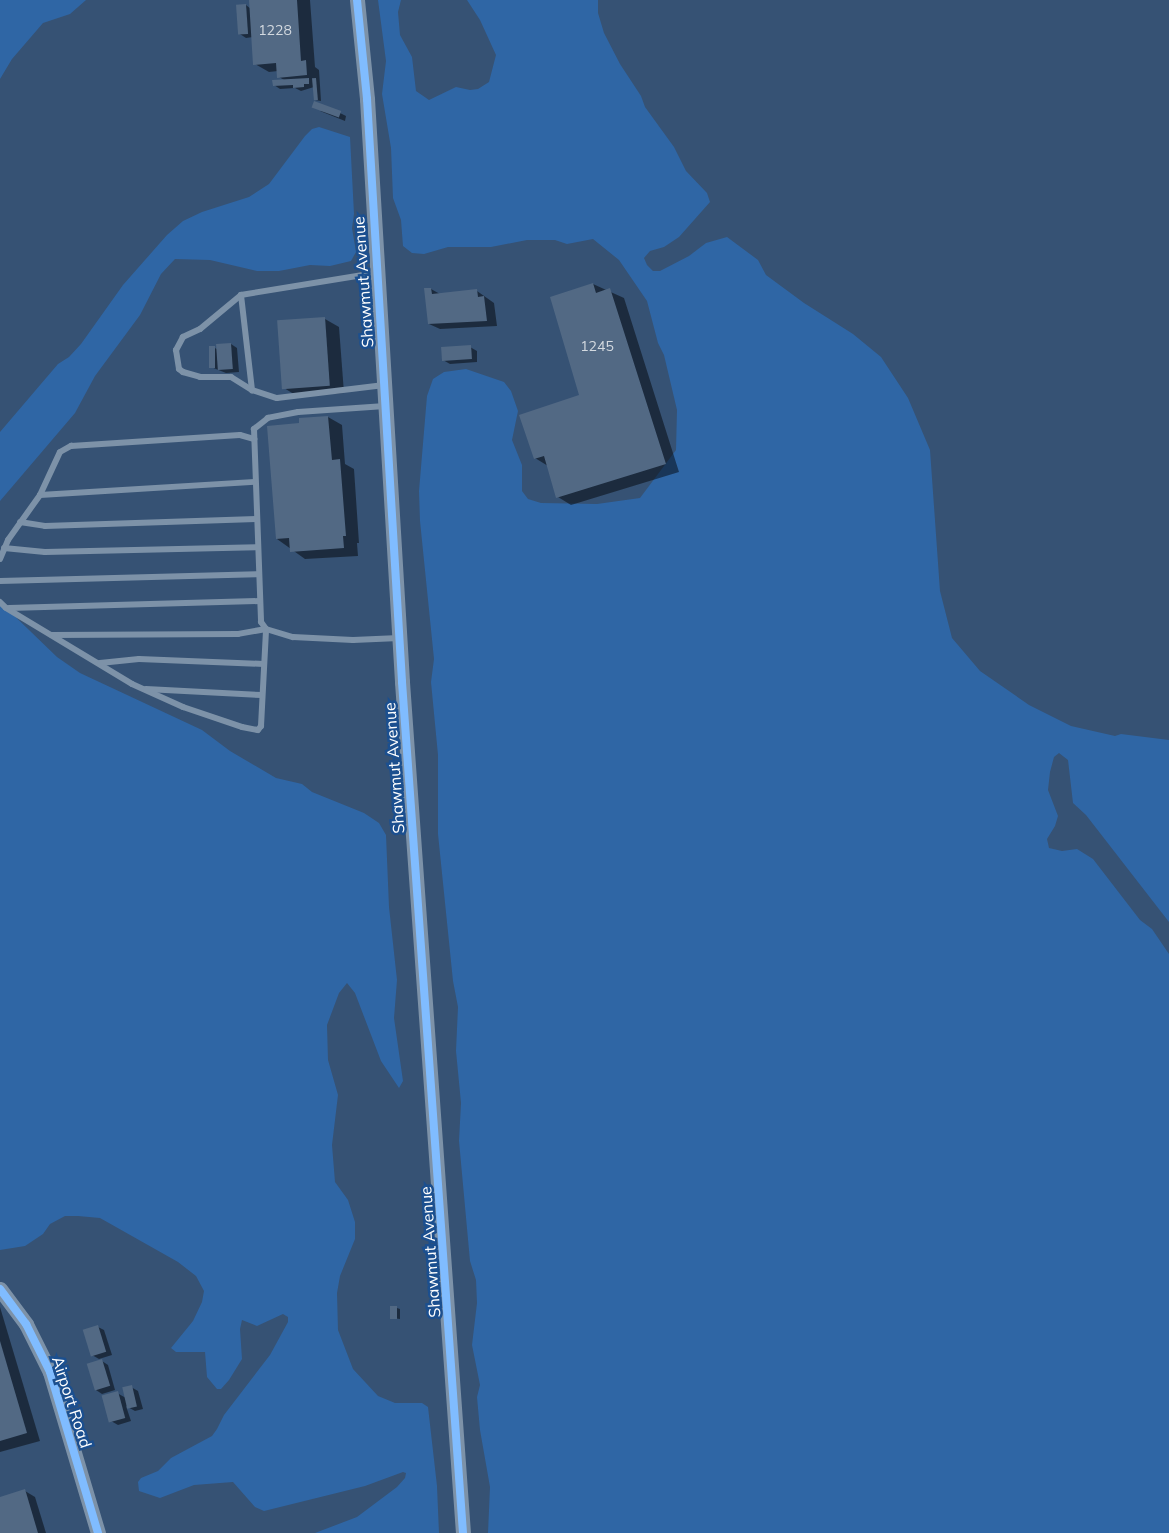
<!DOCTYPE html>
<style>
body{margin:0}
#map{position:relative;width:1169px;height:1533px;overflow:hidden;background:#365274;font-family:Mulish,sans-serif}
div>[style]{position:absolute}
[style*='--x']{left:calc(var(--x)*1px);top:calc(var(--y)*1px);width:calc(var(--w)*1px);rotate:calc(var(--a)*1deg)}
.green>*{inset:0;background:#2f66a5}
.shadow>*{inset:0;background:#0007}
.building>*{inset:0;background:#526984;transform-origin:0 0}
.service>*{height:6px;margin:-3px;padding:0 3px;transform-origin:3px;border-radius:3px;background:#7d92a8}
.tertiary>*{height:15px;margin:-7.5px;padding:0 7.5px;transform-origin:7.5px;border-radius:7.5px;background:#7d92a8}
.cycleway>*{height:8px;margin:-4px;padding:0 4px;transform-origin:4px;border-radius:4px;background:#80bcff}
span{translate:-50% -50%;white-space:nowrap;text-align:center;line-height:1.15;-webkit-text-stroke:5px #1b4f8f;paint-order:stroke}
.number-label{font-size:14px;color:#d4dae0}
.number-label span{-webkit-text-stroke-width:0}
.street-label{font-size:16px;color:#fff}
</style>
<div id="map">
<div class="green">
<i style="clip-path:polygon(0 0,86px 0,70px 14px,43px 23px,12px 59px,0 79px)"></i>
<i style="clip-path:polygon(378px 0,401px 0,398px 12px,400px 35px,412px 57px,416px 91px,429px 100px,456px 87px,470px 90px,478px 89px,489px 82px,496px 55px,480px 20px,467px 0,598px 0,598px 13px,604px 33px,620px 64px,641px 96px,645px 107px,674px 147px,686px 171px,707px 193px,710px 202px,679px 237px,664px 247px,650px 251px,644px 258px,647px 265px,653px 271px,660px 271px,689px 256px,706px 243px,727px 237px,758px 260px,766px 275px,804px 303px,853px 334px,881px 357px,908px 398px,930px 450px,940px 591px,952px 638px,980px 671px,1029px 705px,1071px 726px,1115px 736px,1121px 734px,1169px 740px,1169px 922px,1086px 815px,1073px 803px,1068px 760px,1059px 753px,1054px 757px,1050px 772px,1048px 790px,1058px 816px,1055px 826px,1047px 839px,1049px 848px,1062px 851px,1077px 849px,1093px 859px,1140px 920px,1152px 929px,1169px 954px,1169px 1533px,488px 1533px,490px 1487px,480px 1430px,477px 1397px,480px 1385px,472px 1345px,477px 1303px,476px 1280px,470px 1261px,459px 1141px,461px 1103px,456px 1051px,458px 1007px,453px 981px,438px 834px,438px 755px,431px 682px,434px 659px,420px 521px,419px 491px,427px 396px,433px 379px,444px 372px,466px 369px,504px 382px,511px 391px,518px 411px,512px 440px,522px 465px,522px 491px,528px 499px,541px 503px,597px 504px,640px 498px,676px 450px,677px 410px,664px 355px,658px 343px,647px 301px,619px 260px,593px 239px,567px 244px,555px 240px,527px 240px,491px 247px,448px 247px,424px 254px,412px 253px,403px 246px,401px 220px,393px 198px,391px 148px,382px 94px,386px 61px)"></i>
<i style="clip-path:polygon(319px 127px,350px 137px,354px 214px,352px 228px,356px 252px,351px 261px,330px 266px,310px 265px,279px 271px,257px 271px,210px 260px,175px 259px,161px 274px,140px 315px,95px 376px,75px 413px,0 501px,0 432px,58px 364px,69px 357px,81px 344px,123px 285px,167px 235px,183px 221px,202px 212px,249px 197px,269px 184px,305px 136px,312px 129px)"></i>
<i style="clip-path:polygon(0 602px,57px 657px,80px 673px,202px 730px,230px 751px,276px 778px,302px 784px,312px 792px,364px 813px,379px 823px,386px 835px,389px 907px,397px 980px,394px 1018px,403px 1081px,399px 1088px,381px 1061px,355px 993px,347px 983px,339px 993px,327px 1025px,328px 1060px,338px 1095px,332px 1145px,335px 1182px,348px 1200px,355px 1222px,355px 1239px,340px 1276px,337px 1293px,338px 1330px,353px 1369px,378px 1396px,395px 1403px,422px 1403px,428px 1407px,437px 1486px,439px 1533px,315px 1533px,357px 1517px,397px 1487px,405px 1478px,406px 1473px,403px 1472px,365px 1486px,264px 1511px,255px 1507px,233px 1482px,194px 1485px,160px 1498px,139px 1491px,138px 1482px,141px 1478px,158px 1471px,171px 1458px,212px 1436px,217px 1429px,224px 1415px,270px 1355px,288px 1322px,288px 1317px,283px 1314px,257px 1326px,242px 1320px,240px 1329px,242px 1359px,229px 1380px,221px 1389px,217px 1389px,207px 1377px,205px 1352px,176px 1352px,171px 1348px,193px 1321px,202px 1302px,204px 1291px,196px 1276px,178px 1262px,100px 1218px,78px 1216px,65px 1216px,50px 1224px,43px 1234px,25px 1246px,0 1250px)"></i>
</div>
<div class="shadow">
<i style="clip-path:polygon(250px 0,310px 0,315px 67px,319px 70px,321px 101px,315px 100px,314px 87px,301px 91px,295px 88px,280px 89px,274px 85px,286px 81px,279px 77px,278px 71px,269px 72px,255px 64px,253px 37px,246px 38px,240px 34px,246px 5px,251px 9px)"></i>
<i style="clip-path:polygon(320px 111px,340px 113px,346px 116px,345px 121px)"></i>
<i style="clip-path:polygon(593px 284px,624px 298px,679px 472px,571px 505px,558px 497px,548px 466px,535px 458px,581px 396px)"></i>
<i style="clip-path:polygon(431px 289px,440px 294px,477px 291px,494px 303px,497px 326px,440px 329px,429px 324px)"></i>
<i style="clip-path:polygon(325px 319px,339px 327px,344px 393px,297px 396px,284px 388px)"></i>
<i style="clip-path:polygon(231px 344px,237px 348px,239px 372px,226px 373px,211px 367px,215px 348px,218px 350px)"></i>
<i style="clip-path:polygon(470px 347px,477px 351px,477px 362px,450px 364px,443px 360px)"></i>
<i style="clip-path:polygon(328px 417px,342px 425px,345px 464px,354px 469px,359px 543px,357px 543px,358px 556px,305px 559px,277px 539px,301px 424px)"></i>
<i style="clip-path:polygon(0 1307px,40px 1441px,0 1452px)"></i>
<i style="clip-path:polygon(397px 1308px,400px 1309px,400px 1319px,392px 1318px)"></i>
<i style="clip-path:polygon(98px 1327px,104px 1330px,112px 1355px,99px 1359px,92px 1355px)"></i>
<i style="clip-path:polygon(102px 1361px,108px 1365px,115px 1390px,102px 1394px,96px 1390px)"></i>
<i style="clip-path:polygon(131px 1387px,138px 1391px,143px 1409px,135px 1411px,126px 1406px,131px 1421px,118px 1425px,111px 1421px,117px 1393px,126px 1398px)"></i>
<i style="clip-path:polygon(25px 1491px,35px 1497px,46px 1533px,0 1533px,0 1498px)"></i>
</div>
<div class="building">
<i style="clip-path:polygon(249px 0,297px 0,301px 61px,306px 60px,307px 75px,277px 78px,276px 63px,253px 65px)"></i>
<i style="left:246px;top:4px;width:30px;height:10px;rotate:86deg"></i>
<i style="clip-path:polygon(309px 78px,309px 84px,304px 84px,304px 87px,293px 88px,293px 85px,273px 86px,272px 80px)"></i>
<i style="left:316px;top:78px;width:22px;height:4px;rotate:85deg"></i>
<i style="left:314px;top:101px;width:29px;height:7px;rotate:20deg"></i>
<i style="clip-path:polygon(593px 283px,596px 293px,610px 288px,666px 464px,556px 498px,544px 456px,534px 459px,519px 415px,579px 395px,550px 297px)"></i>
<i style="clip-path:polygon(424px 288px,431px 288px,432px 294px,477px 289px,478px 297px,484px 296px,487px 321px,428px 324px)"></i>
<i style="left:325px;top:317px;width:69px;height:48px;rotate:86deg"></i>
<i style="left:231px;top:343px;width:26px;height:15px;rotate:86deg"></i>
<i style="left:471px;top:345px;width:14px;height:30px;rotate:86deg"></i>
<i style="left:209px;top:346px;width:6px;height:22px"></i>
<i style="clip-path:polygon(328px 416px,332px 460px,340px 459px,346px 536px,343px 536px,344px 548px,290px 552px,289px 538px,276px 539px,267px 426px,299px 423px,299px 418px)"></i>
<i style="left:390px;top:1306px;width:7px;height:13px"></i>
<i style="left:98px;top:1325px;width:28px;height:16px;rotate:73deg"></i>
<i style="clip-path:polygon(0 1341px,27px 1433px,0 1441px)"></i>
<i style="left:102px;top:1359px;width:28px;height:16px;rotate:73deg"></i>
<i style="left:132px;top:1385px;width:22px;height:10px;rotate:77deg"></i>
<i style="left:118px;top:1391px;width:28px;height:17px;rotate:75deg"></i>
<i style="clip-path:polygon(25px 1489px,38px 1533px,0 1533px,0 1497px)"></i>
</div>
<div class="service">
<i style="--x:375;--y:273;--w:136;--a:170.7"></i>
<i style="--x:241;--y:295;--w:53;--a:140.3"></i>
<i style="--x:200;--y:329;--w:19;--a:155"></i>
<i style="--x:183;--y:337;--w:15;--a:118"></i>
<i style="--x:176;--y:350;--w:19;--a:81"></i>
<i style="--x:179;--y:369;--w:5;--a:37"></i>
<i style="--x:183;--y:372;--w:18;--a:16"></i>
<i style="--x:200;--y:377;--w:31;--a:0"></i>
<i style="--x:231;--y:377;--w:25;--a:32"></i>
<i style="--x:252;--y:390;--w:26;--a:18"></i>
<i style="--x:277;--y:398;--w:108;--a:-6.9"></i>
<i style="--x:241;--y:295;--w:96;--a:83.4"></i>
<i style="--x:385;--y:406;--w:87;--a:176.1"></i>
<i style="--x:298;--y:412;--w:31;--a:169"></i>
<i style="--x:268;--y:418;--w:18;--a:142"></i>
<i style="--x:254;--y:429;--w:193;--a:87.9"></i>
<i style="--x:261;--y:622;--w:9;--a:54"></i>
<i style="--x:266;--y:629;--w:28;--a:17"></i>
<i style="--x:293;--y:637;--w:60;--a:2.9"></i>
<i style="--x:353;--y:640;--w:46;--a:-2.5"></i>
<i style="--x:40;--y:495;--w:215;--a:-3.5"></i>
<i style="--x:20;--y:522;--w:25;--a:9"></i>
<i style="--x:45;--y:526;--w:211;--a:-1.9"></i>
<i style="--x:4;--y:548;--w:41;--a:5.6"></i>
<i style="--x:45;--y:552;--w:213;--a:-1.3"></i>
<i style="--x:0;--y:559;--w:21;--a:-67"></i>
<i style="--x:8;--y:540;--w:55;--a:-54.6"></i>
<i style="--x:40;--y:495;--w:47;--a:-65.1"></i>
<i style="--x:60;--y:452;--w:13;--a:-29"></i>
<i style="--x:71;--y:446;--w:169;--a:-3.7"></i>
<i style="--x:240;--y:435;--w:15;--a:16"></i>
<i style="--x:0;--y:581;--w:259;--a:-1.5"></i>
<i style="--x:0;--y:602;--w:8;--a:45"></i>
<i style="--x:6;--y:608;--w:147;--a:31.1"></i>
<i style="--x:132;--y:684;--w:56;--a:24.3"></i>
<i style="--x:183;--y:707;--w:62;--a:18.7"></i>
<i style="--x:242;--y:727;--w:16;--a:11"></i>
<i style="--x:258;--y:730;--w:5;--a:-53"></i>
<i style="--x:261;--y:726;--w:97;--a:-87"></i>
<i style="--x:266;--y:629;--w:28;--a:170"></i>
<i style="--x:238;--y:634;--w:186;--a:179.7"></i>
<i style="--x:9;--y:608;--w:251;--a:-1.6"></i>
<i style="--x:100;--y:663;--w:39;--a:-6"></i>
<i style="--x:139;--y:659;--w:125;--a:2.3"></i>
<i style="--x:146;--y:689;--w:116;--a:3"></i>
</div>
<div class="tertiary">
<i style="--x:357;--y:0;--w:100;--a:84.2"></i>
<i style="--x:367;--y:99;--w:584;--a:86.56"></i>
<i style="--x:402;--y:682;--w:853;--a:85.9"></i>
<i style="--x:0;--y:1289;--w:44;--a:53.4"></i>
<i style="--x:26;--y:1324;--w:54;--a:63.4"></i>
<i style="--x:50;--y:1372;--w:168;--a:73.4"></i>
</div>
<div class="cycleway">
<i style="--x:357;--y:0;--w:100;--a:84.2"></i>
<i style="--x:367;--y:99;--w:584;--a:86.56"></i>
<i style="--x:402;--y:682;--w:853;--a:85.9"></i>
<i style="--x:0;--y:1289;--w:44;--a:53.4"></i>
<i style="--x:26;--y:1324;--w:54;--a:63.4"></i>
<i style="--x:50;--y:1372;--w:168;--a:73.4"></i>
</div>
<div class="number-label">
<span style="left:275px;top:30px">1228</span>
<span style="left:597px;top:346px">1245</span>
</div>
<div class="street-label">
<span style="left:363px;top:282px;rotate:-94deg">Shawmut Avenue</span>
<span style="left:394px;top:768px;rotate:-94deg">Shawmut Avenue</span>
<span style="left:430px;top:1252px;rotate:-94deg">Shawmut Avenue</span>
<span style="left:72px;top:1402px;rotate:72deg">Airport Road</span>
</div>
</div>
